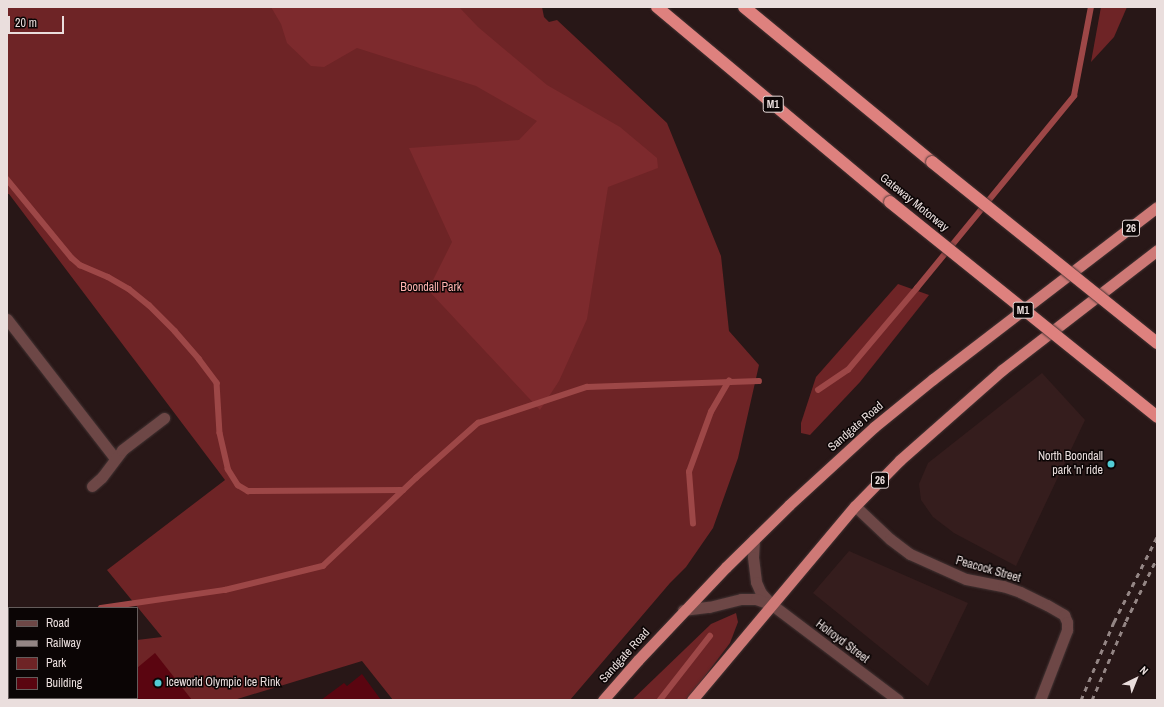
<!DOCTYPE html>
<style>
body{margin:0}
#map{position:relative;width:1164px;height:707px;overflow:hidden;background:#281717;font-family:"Archivo Narrow",sans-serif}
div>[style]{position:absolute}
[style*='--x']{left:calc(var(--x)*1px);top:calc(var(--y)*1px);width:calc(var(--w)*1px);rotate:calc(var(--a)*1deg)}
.built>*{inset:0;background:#351d1d}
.green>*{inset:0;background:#6e2426}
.forest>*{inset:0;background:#7d2a2d}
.stream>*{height:5.5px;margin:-2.75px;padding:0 2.75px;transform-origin:2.75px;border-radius:2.75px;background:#9d4747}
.building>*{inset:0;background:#5a0510}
.roads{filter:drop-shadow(0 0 1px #433333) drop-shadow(0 0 1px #433333)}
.minor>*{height:11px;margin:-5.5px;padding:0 5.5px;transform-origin:5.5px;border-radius:5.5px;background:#6d4746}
.trunk>*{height:11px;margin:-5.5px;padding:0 5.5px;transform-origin:5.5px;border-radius:5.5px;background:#ce7976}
.motorway>*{height:12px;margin:-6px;padding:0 6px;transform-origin:6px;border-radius:6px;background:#de817e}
.rail>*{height:3px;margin-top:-1.5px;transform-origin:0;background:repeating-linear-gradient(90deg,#948685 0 5px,transparent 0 10px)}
.bridges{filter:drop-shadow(0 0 1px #433333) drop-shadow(0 0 1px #433333)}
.motorway-bridge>*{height:12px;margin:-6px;padding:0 6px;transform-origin:6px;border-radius:6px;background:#de817e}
.dots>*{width:11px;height:11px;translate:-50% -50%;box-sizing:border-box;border:2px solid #0b0505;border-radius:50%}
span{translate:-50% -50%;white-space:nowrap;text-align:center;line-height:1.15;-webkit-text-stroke:3px #0b0505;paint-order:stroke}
.shield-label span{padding:1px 3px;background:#0b0505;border:1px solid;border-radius:3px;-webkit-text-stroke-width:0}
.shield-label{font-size:11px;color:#eadedd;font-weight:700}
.street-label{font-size:12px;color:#eadedd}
.park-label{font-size:12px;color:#fcb2af}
.poi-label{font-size:12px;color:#eadedd}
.right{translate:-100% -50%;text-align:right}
.left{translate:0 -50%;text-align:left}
.frame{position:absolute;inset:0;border:8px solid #eadedd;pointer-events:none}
.legend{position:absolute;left:8px;top:607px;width:130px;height:92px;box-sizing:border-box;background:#0b0505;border:1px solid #645c5b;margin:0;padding:5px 7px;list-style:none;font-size:12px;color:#eadedd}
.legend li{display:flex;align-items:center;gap:8px;height:20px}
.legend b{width:20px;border:1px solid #645c5b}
.north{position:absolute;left:1116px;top:659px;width:40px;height:40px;-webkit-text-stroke:3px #0b0505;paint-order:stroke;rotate:43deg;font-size:11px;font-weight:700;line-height:16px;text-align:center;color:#eadedd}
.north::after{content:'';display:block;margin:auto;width:14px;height:18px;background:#eadedd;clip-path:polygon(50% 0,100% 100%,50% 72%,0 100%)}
.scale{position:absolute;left:8px;top:16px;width:56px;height:18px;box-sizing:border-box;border:2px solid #eadedd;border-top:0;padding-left:5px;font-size:12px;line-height:14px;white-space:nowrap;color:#eadedd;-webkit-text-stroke:3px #0b0505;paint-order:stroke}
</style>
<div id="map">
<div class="built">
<i style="clip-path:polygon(1042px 373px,1085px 420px,1016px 566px,954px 533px,933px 517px,921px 500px,919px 484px,928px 463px)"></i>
<i style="clip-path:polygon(849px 551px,968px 603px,928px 686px,813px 593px)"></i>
</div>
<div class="green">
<i style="clip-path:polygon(7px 7px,542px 7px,544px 17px,549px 22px,557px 20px,667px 123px,721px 256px,729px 331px,759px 365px,738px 458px,713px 528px,686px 567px,670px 583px,570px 700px,393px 700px,362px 661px,234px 700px,51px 700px,53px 698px,137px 698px,137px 640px,162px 637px,107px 570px,225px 480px,9px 194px,7px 194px)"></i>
<i style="clip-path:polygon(1101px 7px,1127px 7px,1114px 37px,1091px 62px)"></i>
<i style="clip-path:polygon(898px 284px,929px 295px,860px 382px,810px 435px,801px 433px,801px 423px,816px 377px)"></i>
<i style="clip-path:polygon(736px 613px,738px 622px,730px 643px,687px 700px,632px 700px,711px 624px)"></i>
</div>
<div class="forest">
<i style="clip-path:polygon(271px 7px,459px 7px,478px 27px,547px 85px,620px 127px,657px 158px,658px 168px,608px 187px,587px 319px,559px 381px,540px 410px,428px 290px,452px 242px,409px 148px,519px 140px,537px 121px,476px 86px,357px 48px,324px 67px,311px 66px,287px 43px,281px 24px)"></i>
</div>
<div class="stream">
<i style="--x:7;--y:179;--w:102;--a:50.6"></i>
<i style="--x:72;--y:258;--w:11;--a:41"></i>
<i style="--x:80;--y:265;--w:30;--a:23"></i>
<i style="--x:108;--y:277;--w:24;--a:30"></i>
<i style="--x:129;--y:289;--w:26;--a:39"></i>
<i style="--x:149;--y:305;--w:37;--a:45"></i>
<i style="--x:175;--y:331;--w:37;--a:49"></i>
<i style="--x:199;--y:359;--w:30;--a:53"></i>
<i style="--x:217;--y:383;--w:50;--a:86.6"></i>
<i style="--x:220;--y:433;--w:37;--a:77"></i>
<i style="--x:228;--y:469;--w:19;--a:58"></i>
<i style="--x:238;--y:485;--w:12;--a:31"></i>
<i style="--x:248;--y:491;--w:155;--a:-0.4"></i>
<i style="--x:818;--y:390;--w:36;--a:-34"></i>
<i style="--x:848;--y:370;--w:107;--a:-49.9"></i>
<i style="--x:917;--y:288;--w:248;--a:-50.7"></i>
<i style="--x:1074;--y:96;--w:91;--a:-79.2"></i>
<i style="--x:693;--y:524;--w:52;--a:-94.4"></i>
<i style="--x:689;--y:472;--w:64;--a:-69.9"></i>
<i style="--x:711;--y:412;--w:36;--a:-60"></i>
<i style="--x:101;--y:608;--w:125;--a:-8.3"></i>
<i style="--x:225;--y:590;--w:101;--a:-13.8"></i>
<i style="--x:323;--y:566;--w:128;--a:-43.4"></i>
<i style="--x:416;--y:478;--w:83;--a:-41.6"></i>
<i style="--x:478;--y:423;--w:115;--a:-18.3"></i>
<i style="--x:587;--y:387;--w:172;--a:-2"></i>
<i style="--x:7;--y:617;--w:2;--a:0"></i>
<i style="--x:660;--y:700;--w:81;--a:-52"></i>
</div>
<div class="building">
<i style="clip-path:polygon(155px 653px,192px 700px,137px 700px,137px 668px)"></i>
<i style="clip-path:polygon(362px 674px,381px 700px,321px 700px,344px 683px,347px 686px)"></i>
</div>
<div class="roads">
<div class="minor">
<i style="--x:7;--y:319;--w:176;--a:52.2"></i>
<i style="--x:92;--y:486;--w:13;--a:-42"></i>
<i style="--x:102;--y:477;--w:34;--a:-53"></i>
<i style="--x:122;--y:450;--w:53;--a:-37.3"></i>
<i style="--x:855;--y:506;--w:48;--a:43.3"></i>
<i style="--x:890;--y:539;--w:25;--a:37"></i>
<i style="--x:910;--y:554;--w:61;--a:24.1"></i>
<i style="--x:966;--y:579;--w:38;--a:11"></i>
<i style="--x:1003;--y:586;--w:18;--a:19"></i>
<i style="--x:1020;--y:592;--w:30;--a:26"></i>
<i style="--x:1047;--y:605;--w:20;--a:30"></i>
<i style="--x:1064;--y:615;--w:8;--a:67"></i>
<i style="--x:1067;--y:622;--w:8;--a:90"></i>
<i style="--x:1067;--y:630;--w:75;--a:111.1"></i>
<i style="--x:754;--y:539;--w:18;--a:93"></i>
<i style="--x:753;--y:557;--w:25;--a:83"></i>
<i style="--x:756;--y:582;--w:12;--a:66"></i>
<i style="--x:761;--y:593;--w:15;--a:48"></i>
<i style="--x:771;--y:604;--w:159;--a:37.1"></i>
<i style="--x:683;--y:610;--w:26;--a:-7"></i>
<i style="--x:709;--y:607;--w:33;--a:-14"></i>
<i style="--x:741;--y:599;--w:15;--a:0"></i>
<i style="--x:756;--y:599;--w:15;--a:20"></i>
</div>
<div class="trunk">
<i style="--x:603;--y:700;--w:53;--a:-48.8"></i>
<i style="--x:638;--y:660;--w:128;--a:-46.6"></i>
<i style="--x:726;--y:567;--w:88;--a:-44.5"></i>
<i style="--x:789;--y:505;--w:115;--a:-42.5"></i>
<i style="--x:874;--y:427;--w:76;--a:-39.1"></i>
<i style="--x:933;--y:379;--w:282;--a:-37.5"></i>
<i style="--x:692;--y:700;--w:253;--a:-50"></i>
<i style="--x:855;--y:506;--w:64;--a:-45.6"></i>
<i style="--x:900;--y:460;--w:136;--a:-41.4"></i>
<i style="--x:1002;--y:370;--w:196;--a:-37.7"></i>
</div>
<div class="motorway">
<i style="--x:657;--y:7;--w:304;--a:39.9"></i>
<i style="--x:744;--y:7;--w:244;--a:39.5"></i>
</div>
</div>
<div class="rail">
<i style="--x:1081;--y:700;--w:85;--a:-67.1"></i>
<i style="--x:1114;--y:622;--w:95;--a:-63.2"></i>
<i style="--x:1092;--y:700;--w:86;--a:-66.7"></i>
<i style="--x:1126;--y:621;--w:70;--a:-63.8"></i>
</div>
<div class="bridges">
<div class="motorway-bridge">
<i style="--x:932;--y:162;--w:289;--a:38.8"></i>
<i style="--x:890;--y:202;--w:343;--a:38.8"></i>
</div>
</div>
<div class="dots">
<i style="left:1111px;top:464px;background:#52ccd5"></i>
<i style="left:158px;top:683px;background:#52ccd5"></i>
</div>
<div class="shield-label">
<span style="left:773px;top:104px">M1</span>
<span style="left:1131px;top:228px">26</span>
<span style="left:1023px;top:310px">M1</span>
<span style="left:880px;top:480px">26</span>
</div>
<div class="street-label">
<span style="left:914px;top:203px;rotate:39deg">Gateway Motorway</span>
<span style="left:856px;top:427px;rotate:-41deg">Sandgate Road</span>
<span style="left:988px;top:570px;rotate:16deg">Peacock Street</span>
<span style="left:842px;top:642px;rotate:37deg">Holroyd Street</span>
<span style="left:625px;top:656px;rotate:-48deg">Sandgate Road</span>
</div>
<div class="park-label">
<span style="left:431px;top:288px">Boondall Park</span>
</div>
<div class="poi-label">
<span class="right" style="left:1103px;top:464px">North Boondall<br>park 'n' ride</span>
<span class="left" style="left:166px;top:683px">Iceworld Olympic Ice Rink</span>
</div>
<div class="frame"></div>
<ul class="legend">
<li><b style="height:5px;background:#6d4746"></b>Road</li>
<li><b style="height:5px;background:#948685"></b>Railway</li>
<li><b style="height:11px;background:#6e2426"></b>Park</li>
<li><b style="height:11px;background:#5a0510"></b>Building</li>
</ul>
<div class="north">N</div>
<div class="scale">20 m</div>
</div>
